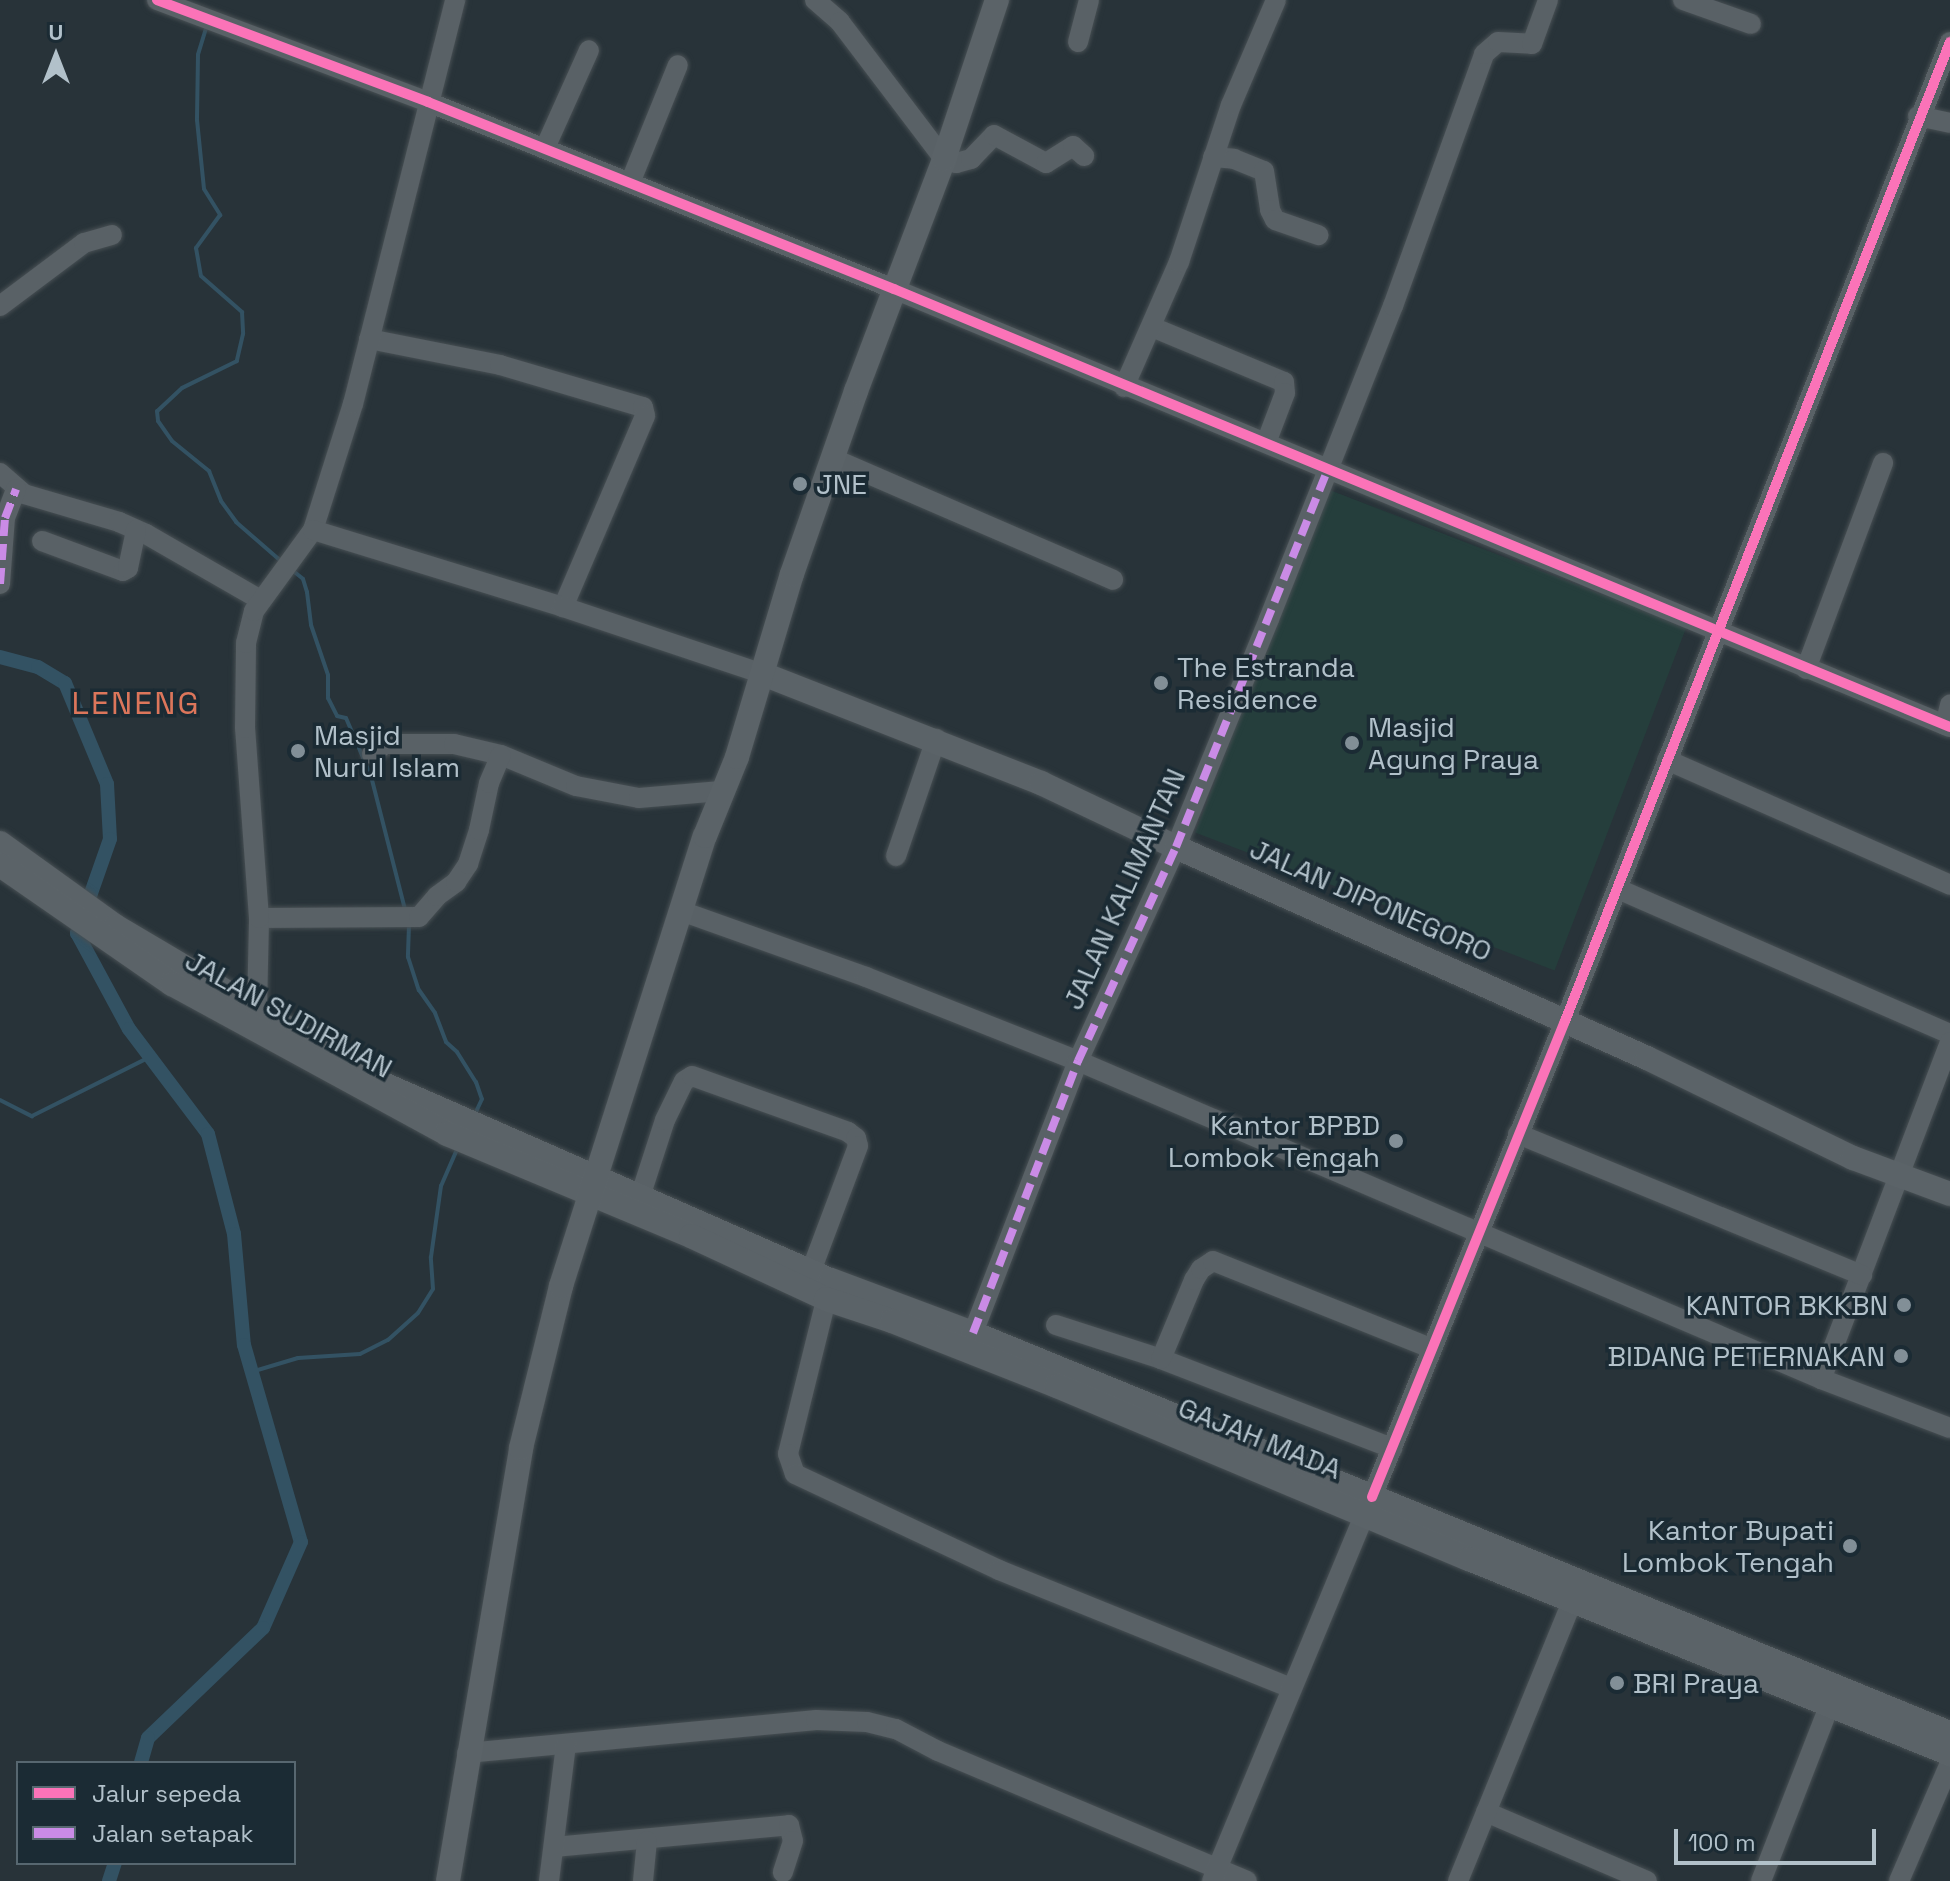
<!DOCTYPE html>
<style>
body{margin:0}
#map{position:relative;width:1950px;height:1881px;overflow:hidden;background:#283339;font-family:"Space Grotesk",sans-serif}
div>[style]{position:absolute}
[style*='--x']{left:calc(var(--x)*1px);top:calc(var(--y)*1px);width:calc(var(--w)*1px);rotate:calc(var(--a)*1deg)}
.green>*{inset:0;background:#253e3c;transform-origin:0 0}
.stream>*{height:4px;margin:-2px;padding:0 2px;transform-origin:2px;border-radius:2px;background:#335263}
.canal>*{height:14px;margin:-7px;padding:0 7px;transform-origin:7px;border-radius:7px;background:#335263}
.roads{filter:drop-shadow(0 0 2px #474f53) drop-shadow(0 0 2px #474f53)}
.minor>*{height:20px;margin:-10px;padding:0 10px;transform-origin:10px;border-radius:10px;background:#596166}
.major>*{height:24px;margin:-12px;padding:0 12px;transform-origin:12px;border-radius:12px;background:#5b6368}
.quiet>*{height:8px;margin-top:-4px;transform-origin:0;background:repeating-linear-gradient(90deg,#ca8be6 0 16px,transparent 0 24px)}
.cycleway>*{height:10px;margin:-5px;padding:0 5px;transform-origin:5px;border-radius:5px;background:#fb73b8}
.dots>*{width:22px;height:22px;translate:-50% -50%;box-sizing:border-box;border:4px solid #1b2b34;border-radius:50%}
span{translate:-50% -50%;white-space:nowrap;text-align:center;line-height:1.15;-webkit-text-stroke:7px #1b2b34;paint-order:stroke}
.poi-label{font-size:28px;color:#b2c1ca}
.left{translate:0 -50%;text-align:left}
.right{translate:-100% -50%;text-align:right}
.street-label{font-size:28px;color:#b2c1ca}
.quarter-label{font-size:32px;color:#dc765b;letter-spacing:2px}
.legend{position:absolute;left:16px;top:1761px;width:280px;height:104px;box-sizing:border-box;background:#1b2b34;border:2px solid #576770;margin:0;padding:10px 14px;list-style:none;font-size:24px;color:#b2c1ca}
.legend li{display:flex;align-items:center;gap:16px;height:40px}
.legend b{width:40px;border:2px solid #576770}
.north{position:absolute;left:16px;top:16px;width:80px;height:80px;-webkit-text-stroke:6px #1b2b34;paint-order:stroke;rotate:0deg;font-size:22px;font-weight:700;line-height:32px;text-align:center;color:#b2c1ca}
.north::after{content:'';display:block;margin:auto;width:28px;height:36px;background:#b2c1ca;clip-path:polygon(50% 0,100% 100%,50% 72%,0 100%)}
.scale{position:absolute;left:1674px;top:1829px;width:202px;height:36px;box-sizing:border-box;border:4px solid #b2c1ca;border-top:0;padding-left:10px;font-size:24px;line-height:28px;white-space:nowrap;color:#b2c1ca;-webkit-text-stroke:6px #1b2b34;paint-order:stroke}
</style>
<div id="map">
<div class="green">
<i style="left:1327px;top:489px;width:385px;height:368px;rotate:21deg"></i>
</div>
<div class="stream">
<i style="--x:207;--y:25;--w:31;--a:107"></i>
<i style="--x:198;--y:55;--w:65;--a:90.9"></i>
<i style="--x:197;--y:120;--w:69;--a:84.2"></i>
<i style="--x:204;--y:189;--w:31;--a:58"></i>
<i style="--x:220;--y:215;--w:41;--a:126"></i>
<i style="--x:196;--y:248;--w:28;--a:80"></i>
<i style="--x:201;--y:276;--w:55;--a:41.3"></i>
<i style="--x:242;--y:312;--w:22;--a:87"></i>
<i style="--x:243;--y:334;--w:28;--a:103"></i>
<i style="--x:237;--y:361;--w:61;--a:153.9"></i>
<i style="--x:182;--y:388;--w:34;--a:137"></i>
<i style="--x:157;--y:411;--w:10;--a:84"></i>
<i style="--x:158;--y:421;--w:24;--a:55"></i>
<i style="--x:172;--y:441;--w:48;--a:39"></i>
<i style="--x:209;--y:471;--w:32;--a:68"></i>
<i style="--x:221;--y:501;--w:26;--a:54"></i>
<i style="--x:236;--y:522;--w:61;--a:41"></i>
<i style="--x:292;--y:570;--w:14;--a:39"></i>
<i style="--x:303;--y:579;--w:14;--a:73"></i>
<i style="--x:307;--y:592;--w:33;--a:83"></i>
<i style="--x:311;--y:625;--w:53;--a:71.2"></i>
<i style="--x:328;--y:675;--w:23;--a:90"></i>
<i style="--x:328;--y:698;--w:20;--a:63"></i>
<i style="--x:337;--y:716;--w:9;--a:13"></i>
<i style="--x:346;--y:718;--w:63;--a:66.7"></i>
<i style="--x:371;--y:776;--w:137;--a:75.7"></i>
<i style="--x:409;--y:925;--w:32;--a:92"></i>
<i style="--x:408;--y:957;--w:35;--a:72"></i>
<i style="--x:419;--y:990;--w:28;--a:55"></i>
<i style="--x:435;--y:1013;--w:31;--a:69"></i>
<i style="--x:446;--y:1042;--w:15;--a:42"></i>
<i style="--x:457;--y:1052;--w:36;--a:58"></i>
<i style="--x:476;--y:1082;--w:18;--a:71"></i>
<i style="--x:482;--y:1099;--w:17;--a:115"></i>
<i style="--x:0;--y:1100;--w:36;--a:27"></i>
<i style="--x:32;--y:1116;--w:132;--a:-26.6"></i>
<i style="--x:251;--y:1372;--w:49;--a:-16.6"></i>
<i style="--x:298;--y:1358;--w:62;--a:-3.7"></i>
<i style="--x:360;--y:1354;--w:31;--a:-27"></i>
<i style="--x:388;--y:1340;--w:40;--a:-42"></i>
<i style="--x:418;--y:1313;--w:28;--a:-58"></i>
<i style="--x:433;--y:1289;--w:32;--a:-94"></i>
<i style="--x:431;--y:1257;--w:72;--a:-82"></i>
<i style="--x:441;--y:1186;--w:43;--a:-66.4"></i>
</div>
<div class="canal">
<i style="--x:0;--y:657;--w:39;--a:15"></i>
<i style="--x:38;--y:667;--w:31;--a:31"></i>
<i style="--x:65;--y:683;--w:109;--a:67.4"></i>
<i style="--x:107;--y:784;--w:55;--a:86.9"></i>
<i style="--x:110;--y:839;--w:100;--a:109.3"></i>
<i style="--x:77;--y:933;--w:109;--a:61.6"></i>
<i style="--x:129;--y:1029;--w:131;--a:53"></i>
<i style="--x:208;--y:1134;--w:103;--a:75.4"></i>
<i style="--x:234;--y:1234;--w:111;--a:84.9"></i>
<i style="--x:244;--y:1345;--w:205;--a:73.9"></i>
<i style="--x:301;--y:1542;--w:94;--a:113.8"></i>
<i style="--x:263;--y:1628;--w:159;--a:136.3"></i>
<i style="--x:148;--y:1738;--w:26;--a:106"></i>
<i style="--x:109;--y:1881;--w:19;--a:-72"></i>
</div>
<div class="roads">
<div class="minor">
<i style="--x:157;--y:0;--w:290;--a:20.6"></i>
<i style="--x:428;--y:102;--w:502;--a:21.86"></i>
<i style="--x:894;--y:289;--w:1143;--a:22.53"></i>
<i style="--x:815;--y:0;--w:33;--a:41"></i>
<i style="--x:840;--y:22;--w:172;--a:52.8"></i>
<i style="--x:944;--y:159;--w:13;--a:18"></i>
<i style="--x:956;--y:163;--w:16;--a:-15"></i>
<i style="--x:971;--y:159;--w:33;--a:-46"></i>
<i style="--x:994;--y:135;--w:59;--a:28.3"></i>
<i style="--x:1046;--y:163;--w:32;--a:-32"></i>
<i style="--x:1073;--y:146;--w:15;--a:42"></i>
<i style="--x:1683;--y:0;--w:72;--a:19.4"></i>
<i style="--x:1078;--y:42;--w:43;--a:-75.3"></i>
<i style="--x:1918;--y:116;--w:33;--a:12"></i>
<i style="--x:545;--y:148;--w:107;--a:-65.8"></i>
<i style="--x:1213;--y:157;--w:21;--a:5"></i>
<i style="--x:1234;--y:159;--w:32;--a:22"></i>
<i style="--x:1264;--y:171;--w:39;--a:81"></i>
<i style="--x:1270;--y:210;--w:11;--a:63"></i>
<i style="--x:1275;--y:220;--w:46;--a:19.2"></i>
<i style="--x:630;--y:183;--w:127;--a:-67.9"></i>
<i style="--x:0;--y:306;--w:105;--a:-36.9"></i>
<i style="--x:84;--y:243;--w:29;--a:-16"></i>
<i style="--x:1152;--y:327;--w:143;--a:22.6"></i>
<i style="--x:1284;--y:382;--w:11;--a:85"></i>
<i style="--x:1285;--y:393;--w:53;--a:110.8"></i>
<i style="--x:369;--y:339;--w:134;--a:11.2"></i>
<i style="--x:500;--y:365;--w:149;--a:16.4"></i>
<i style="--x:643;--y:407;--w:9;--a:77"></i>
<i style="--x:645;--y:416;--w:208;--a:113.2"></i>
<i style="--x:1124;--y:387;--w:137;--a:-66.3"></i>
<i style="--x:1179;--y:262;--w:165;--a:-71.7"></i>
<i style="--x:1231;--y:105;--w:114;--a:-66.8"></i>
<i style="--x:834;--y:459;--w:304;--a:23.4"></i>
<i style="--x:0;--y:473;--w:32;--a:41"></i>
<i style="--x:24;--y:494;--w:99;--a:16.4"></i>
<i style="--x:119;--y:522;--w:30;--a:24"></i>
<i style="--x:146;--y:534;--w:133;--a:29.9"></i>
<i style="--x:313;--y:530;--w:132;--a:-72.4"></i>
<i style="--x:353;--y:404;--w:417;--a:-75.8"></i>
<i style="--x:42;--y:541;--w:86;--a:20.3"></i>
<i style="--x:123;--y:571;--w:6;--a:-31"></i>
<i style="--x:128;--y:568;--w:39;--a:-78"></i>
<i style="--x:0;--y:584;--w:66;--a:-85.7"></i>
<i style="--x:5;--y:518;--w:31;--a:-69"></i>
<i style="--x:1806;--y:669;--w:220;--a:-69.5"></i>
<i style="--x:1945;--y:725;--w:21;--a:-76"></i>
<i style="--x:372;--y:754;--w:16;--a:-38"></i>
<i style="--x:385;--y:744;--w:69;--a:0"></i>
<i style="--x:454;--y:744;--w:48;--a:13.2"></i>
<i style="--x:501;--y:755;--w:81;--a:22.5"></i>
<i style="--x:576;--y:786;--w:64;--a:10.8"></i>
<i style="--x:639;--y:798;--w:82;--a:-4.9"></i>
<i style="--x:1667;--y:760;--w:309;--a:23.8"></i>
<i style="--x:896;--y:856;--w:124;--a:-71.1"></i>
<i style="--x:1618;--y:889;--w:362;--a:23.6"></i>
<i style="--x:681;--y:911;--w:196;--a:19.6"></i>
<i style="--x:866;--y:977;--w:228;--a:21.6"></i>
<i style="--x:1078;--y:1061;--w:808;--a:23.17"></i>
<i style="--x:259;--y:918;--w:160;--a:-0.4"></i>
<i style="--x:419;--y:917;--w:28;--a:-49"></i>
<i style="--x:437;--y:896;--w:24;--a:-36"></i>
<i style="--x:456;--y:882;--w:22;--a:-56"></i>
<i style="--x:468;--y:864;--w:36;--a:-72"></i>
<i style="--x:479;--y:830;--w:48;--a:-78"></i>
<i style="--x:489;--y:783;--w:30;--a:-67"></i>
<i style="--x:257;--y:1009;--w:91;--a:-88.7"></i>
<i style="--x:259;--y:918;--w:191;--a:-94.2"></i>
<i style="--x:245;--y:728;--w:85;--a:-89.3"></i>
<i style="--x:246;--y:643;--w:33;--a:-76"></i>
<i style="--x:254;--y:611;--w:100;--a:-53.9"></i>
<i style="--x:313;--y:530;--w:262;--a:17.1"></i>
<i style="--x:563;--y:607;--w:211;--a:18.5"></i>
<i style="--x:1950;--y:1042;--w:361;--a:110.9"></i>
<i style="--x:1821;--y:1379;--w:138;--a:20.8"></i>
<i style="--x:1518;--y:1134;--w:372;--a:22.3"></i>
<i style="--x:640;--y:1197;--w:81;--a:-72"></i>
<i style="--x:665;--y:1120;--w:43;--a:-64"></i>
<i style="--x:684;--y:1081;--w:9;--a:-32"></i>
<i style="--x:692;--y:1076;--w:166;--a:19.7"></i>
<i style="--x:848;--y:1132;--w:10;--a:37"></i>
<i style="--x:856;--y:1138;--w:8;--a:76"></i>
<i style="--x:858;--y:1146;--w:134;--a:110.6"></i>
<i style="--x:830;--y:1284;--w:175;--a:103.9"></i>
<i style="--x:788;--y:1454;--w:21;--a:71"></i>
<i style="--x:795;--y:1474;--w:225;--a:25.2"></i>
<i style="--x:999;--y:1570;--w:315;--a:22"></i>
<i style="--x:1056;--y:1325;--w:110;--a:17.9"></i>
<i style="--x:1161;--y:1359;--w:248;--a:21.1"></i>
<i style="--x:973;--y:1333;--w:292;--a:-68.9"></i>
<i style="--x:1078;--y:1061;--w:235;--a:-65.4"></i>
<i style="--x:1176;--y:847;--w:246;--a:-67.8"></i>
<i style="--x:1269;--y:619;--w:337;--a:-68.4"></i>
<i style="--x:1393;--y:306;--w:268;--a:-70.1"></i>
<i style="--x:1484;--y:54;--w:18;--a:-41"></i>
<i style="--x:1498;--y:42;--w:34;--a:3"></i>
<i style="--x:1532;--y:44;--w:47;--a:-70"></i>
<i style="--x:1161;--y:1359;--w:86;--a:-67.3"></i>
<i style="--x:1194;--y:1280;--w:13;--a:-58"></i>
<i style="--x:1201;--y:1269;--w:14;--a:-34"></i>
<i style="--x:1213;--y:1261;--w:235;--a:21.8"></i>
<i style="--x:1372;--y:1497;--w:514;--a:-67.93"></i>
<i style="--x:1565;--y:1021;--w:1052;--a:-68.53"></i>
<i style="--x:467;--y:1753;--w:351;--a:-5.4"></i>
<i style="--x:816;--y:1720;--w:51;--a:2.2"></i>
<i style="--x:867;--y:1722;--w:30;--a:14"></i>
<i style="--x:896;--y:1729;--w:47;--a:27.6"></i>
<i style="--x:938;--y:1751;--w:335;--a:22.8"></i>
<i style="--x:1486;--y:1812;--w:175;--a:23.2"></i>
<i style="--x:554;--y:1847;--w:236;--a:-5.3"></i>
<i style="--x:789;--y:1825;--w:16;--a:76"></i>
<i style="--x:793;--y:1841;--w:33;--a:108"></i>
<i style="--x:549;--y:1881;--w:137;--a:-82.9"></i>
<i style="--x:643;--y:1881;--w:40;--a:-84.3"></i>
<i style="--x:1212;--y:1881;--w:399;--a:-67.4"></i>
<i style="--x:1458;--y:1881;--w:302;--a:-67.8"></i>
<i style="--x:1761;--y:1881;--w:190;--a:-68.7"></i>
<i style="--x:1899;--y:1881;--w:129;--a:-66.6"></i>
</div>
<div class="major">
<i style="--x:763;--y:674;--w:299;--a:21.4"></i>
<i style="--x:1041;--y:783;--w:149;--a:25.4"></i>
<i style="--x:1176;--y:847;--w:516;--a:24.13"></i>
<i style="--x:1647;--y:1058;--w:229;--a:25.9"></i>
<i style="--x:1853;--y:1158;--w:103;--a:20.4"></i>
<i style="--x:0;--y:843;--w:142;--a:35.8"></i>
<i style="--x:115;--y:926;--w:307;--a:30.6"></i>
<i style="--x:379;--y:1082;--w:493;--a:23.7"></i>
<i style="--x:831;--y:1280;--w:152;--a:20.5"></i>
<i style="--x:973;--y:1333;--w:1056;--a:22.27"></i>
<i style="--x:0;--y:865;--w:209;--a:34.7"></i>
<i style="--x:172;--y:984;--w:313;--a:28.6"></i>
<i style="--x:447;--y:1134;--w:264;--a:22.7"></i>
<i style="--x:691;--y:1236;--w:149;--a:25"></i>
<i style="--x:826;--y:1299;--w:70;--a:18.4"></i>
<i style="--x:892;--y:1321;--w:177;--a:21.5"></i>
<i style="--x:1057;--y:1386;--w:447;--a:22.8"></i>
<i style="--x:1469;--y:1559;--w:519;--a:22.07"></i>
<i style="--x:448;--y:1881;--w:439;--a:-80.4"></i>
<i style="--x:521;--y:1448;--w:167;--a:-76.1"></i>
<i style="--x:561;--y:1286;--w:472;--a:-72.3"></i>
<i style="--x:705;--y:836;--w:85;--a:-67.9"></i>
<i style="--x:737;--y:757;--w:191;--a:-73.3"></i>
<i style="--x:792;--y:574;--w:194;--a:-70.7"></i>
<i style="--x:856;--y:391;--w:248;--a:-69.2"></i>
<i style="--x:944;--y:159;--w:168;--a:-71.6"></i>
</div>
</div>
<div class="quiet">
<i style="--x:0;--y:584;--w:66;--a:-85.7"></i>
<i style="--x:5;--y:518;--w:31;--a:-69"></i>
<i style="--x:973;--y:1333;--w:292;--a:-68.9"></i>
<i style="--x:1078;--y:1061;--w:235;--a:-65.4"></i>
<i style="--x:1176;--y:847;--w:407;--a:-68.1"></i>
</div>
<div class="cycleway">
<i style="--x:157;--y:0;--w:290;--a:20.6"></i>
<i style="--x:428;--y:102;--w:502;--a:21.86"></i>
<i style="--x:894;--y:289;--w:1143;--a:22.53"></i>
<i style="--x:1372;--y:1497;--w:514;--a:-67.93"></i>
<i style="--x:1565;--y:1021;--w:1052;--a:-68.53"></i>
</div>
<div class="dots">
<i style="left:800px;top:484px;background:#828f97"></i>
<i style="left:1161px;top:683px;background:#828f97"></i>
<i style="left:1352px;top:743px;background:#828f97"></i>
<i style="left:298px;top:751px;background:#828f97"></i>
<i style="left:1396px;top:1141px;background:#828f97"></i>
<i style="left:1904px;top:1305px;background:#828f97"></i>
<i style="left:1901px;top:1356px;background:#828f97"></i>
<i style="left:1850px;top:1546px;background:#828f97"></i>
<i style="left:1617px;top:1683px;background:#828f97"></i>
</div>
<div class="poi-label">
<span class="left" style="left:816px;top:484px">JNE</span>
<span class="left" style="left:1177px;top:683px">The Estranda<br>Residence</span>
<span class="left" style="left:1368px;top:743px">Masjid<br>Agung Praya</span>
<span class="left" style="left:314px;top:751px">Masjid<br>Nurul Islam</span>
<span class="right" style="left:1380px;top:1141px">Kantor BPBD<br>Lombok Tengah</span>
<span class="right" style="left:1888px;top:1305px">KANTOR BKKBN</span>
<span class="right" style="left:1885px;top:1356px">BIDANG PETERNAKAN</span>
<span class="right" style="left:1834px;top:1546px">Kantor Bupati<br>Lombok Tengah</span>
<span class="left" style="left:1633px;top:1683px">BRI Praya</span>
</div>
<div class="street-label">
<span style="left:1124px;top:889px;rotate:-66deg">JALAN KALIMANTAN</span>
<span style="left:1371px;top:900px;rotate:24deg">JALAN DIPONEGORO</span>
<span style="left:289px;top:1014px;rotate:29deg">JALAN SUDIRMAN</span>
<span style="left:1260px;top:1438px;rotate:22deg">GAJAH MADA</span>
</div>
<div class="quarter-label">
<span style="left:136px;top:703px">LENENG</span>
</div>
<ul class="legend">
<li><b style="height:10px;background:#fb73b8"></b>Jalur sepeda</li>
<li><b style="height:10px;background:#ca8be6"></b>Jalan setapak</li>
</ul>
<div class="north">U</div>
<div class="scale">100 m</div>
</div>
